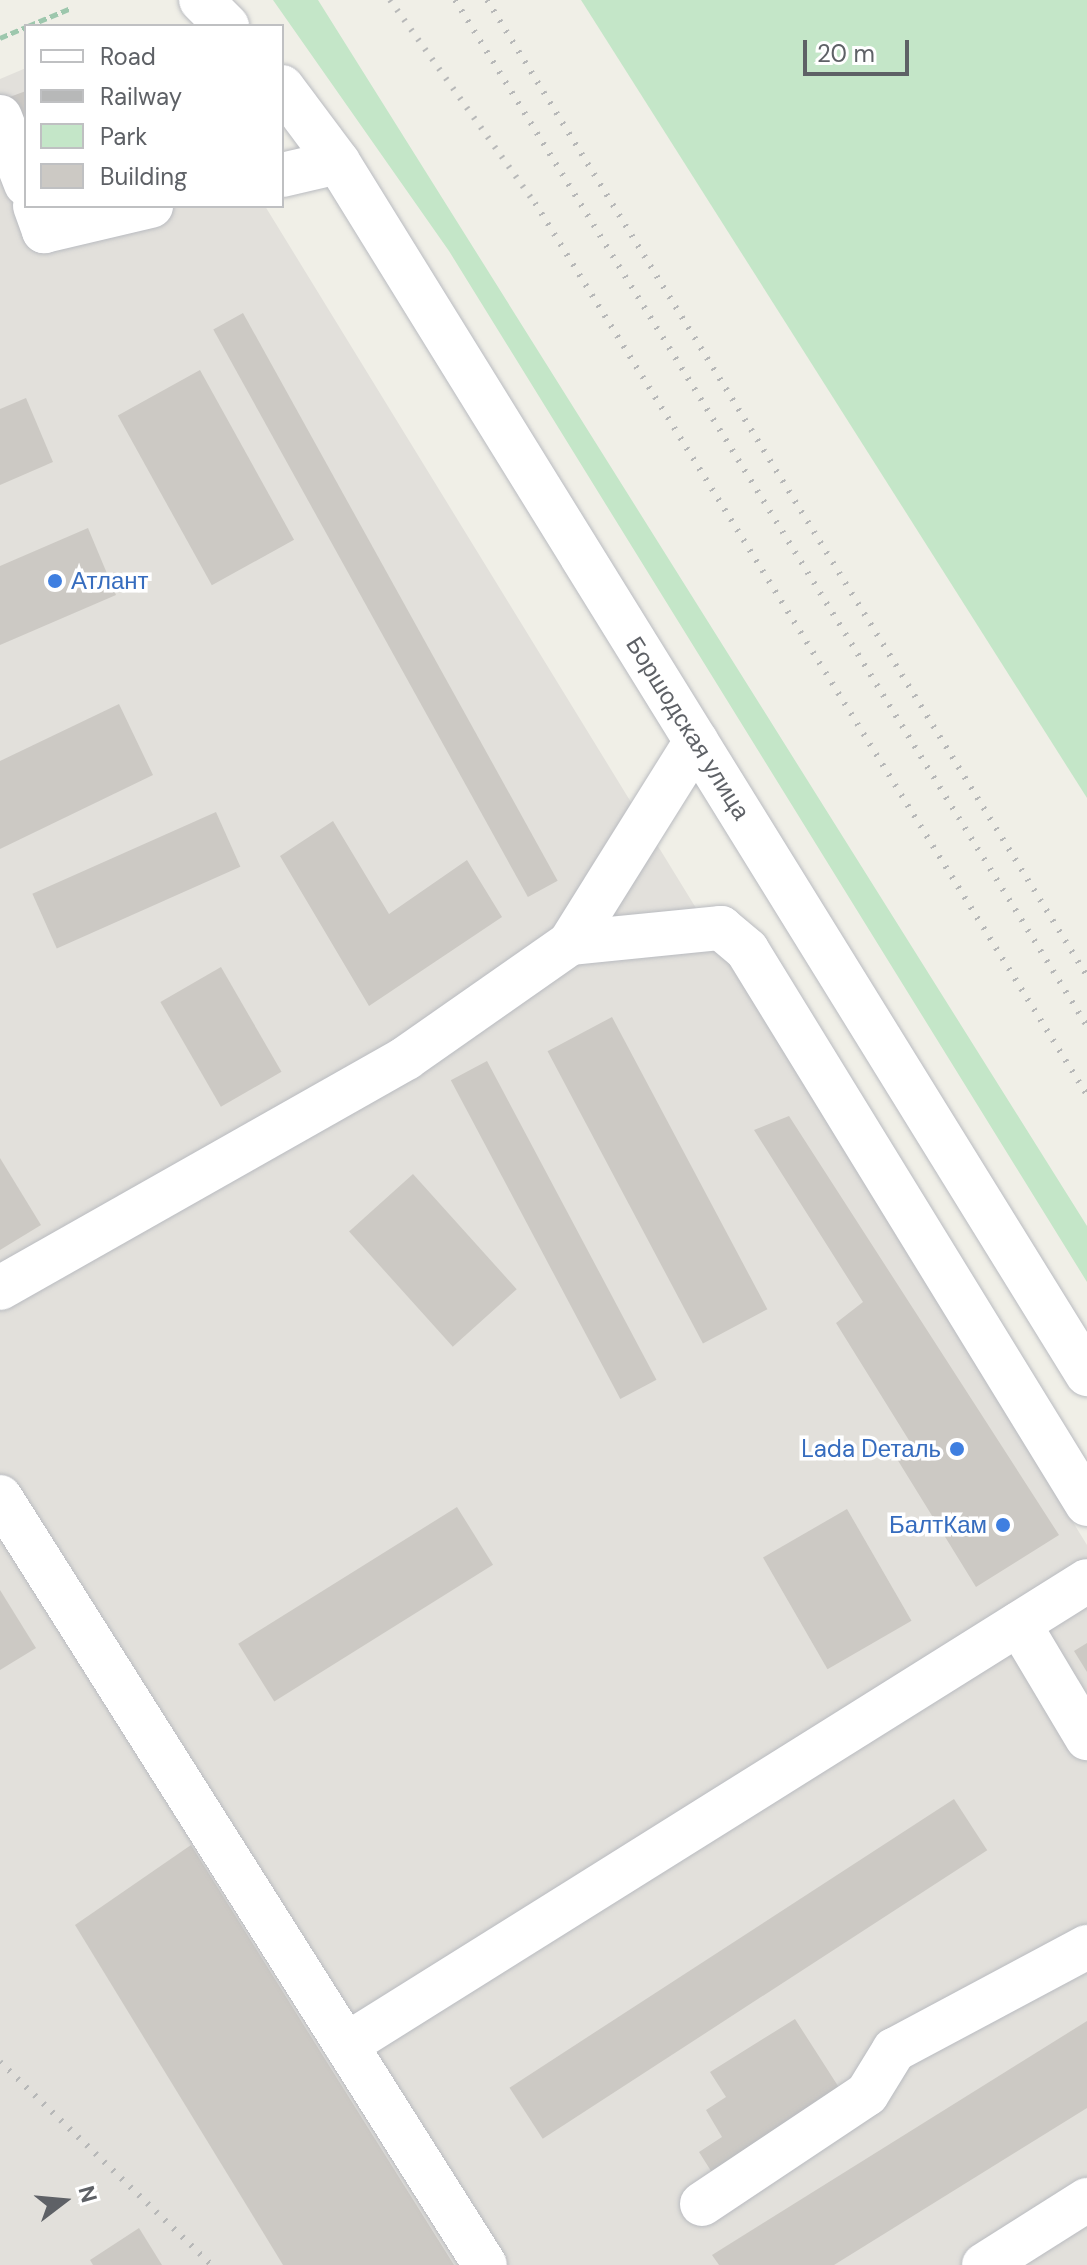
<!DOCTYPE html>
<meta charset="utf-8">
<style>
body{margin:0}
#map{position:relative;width:1087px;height:2265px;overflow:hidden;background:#f0efe7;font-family:"DM Sans",sans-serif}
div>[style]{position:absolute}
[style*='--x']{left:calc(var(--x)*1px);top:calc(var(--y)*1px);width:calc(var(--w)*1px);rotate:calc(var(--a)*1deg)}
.industrial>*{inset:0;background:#e2e0db}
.green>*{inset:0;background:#c4e6c8}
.building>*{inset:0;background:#ccc9c4;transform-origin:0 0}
.path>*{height:5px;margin-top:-2.5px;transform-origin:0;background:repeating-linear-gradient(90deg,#9dc7ad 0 8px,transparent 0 12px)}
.roads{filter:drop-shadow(0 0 2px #b9bbc0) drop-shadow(0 0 2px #b9bbc0)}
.minor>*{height:44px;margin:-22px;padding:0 22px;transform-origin:22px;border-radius:22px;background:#fff}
.rail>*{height:6px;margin-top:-3px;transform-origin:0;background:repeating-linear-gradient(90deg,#b7b8b8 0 2px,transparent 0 12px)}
.dots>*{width:22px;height:22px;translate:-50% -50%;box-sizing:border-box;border:4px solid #fff;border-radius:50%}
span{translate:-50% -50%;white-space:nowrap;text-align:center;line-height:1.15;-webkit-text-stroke:7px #fff;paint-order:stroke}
.shop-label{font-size:24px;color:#366cbe}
.left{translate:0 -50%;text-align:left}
.right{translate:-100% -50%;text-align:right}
.street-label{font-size:24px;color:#5e6166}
.legend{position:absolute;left:24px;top:24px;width:260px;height:184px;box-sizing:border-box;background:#fff;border:2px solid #bfc0c2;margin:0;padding:10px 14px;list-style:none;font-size:24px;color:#5e6166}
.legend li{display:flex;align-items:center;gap:16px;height:40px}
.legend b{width:40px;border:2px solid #bfc0c2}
.north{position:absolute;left:24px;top:2161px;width:80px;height:80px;-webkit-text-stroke:6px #fff;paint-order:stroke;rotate:74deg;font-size:22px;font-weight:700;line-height:32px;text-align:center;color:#5e6166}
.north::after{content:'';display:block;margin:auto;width:28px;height:36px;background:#5e6166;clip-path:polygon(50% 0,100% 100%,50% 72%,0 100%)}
.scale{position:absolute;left:803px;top:40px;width:106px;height:36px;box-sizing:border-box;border:4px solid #5e6166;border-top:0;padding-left:10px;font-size:24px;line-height:28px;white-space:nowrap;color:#5e6166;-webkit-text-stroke:6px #fff;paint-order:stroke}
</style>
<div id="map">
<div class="industrial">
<i style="clip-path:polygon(26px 68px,26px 206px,265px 206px,1087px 1545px,1087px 2265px,0 2265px,0 79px)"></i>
</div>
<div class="green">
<i style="clip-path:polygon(273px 0,318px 0,1087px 1226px,1087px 1282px,449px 251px)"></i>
<i style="clip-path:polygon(581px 0,1087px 0,1087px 798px)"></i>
</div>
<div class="building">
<i style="clip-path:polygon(26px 91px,26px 158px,4px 99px)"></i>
<i style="left:243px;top:313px;width:649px;height:34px;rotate:61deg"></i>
<i style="left:200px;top:370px;width:194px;height:94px;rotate:61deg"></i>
<i style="clip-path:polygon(26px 398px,53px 462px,0 485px,0 409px)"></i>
<i style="clip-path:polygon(88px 528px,116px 595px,0 645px,0 566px)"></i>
<i style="clip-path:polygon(119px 704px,153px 775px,0 849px,0 761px)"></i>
<i style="left:216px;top:812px;width:60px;height:201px;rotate:66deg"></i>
<i style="clip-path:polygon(333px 821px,389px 914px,467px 860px,502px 917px,369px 1006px,280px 856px)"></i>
<i style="left:221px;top:967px;width:121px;height:70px;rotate:60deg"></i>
<i style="left:612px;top:1017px;width:331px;height:73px;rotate:62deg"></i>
<i style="left:487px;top:1061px;width:361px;height:41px;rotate:62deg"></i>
<i style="clip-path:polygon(789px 1116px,1059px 1535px,976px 1587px,897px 1459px,915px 1450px,836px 1323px,863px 1302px,754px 1130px)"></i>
<i style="clip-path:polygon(0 1158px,41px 1225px,0 1250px)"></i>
<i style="left:413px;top:1174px;width:155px;height:86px;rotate:48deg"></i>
<i style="left:457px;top:1507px;width:68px;height:258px;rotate:58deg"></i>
<i style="left:847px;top:1509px;width:129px;height:97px;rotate:60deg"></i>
<i style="clip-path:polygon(0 1590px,36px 1648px,0 1670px)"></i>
<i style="clip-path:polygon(1087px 1643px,1087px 1672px,1074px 1651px)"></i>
<i style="left:954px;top:1799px;width:61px;height:530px;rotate:57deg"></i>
<i style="clip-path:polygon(191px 1845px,454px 2265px,283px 2265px,75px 1925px)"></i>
<i style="clip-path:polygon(795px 2019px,847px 2100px,718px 2182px,699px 2152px,722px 2137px,706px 2110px,726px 2097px,710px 2072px)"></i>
<i style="clip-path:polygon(1087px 2021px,1087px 2108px,834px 2265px,719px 2265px,712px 2255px)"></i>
<i style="clip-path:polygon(139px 2228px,162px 2265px,93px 2265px,90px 2260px)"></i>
</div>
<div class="path">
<i style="--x:28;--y:26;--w:47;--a:-22.7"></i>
<i style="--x:0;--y:38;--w:28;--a:-23"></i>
</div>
<div class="roads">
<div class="minor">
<i style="--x:201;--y:0;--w:37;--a:45"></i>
<i style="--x:282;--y:87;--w:94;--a:53.3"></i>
<i style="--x:338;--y:162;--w:1425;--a:58.28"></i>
<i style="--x:0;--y:117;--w:72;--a:68.8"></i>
<i style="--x:282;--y:175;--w:57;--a:-13.1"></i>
<i style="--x:35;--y:206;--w:27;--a:70"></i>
<i style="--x:44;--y:231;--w:110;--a:-13.2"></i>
<i style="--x:570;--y:943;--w:152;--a:-5.7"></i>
<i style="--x:721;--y:928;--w:34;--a:40"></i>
<i style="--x:747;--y:950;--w:650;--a:58.46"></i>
<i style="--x:0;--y:1288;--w:467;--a:-29.5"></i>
<i style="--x:406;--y:1058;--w:200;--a:-35"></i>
<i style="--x:570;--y:943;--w:238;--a:-58"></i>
<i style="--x:0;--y:1497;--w:908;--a:57.73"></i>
<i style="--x:1019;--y:1624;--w:133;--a:59.2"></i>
<i style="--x:346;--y:2045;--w:874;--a:-32.05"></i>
<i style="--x:702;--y:2204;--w:198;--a:-33.7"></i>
<i style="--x:867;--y:2094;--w:52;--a:-58.5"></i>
<i style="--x:894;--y:2050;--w:219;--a:-28.1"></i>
<i style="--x:984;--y:2265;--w:122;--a:-32.3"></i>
</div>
</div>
<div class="rail">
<i style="--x:390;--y:0;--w:249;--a:54.5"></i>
<i style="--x:535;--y:203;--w:1049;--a:58.25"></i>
<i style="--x:455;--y:0;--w:1205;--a:58.37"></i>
<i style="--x:487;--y:0;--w:1146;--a:58.42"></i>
<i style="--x:0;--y:2062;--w:294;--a:43.8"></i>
</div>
<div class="dots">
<i style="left:55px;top:581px;background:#3f7fe0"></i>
<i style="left:957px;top:1449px;background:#3f7fe0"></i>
<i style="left:1003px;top:1525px;background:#3f7fe0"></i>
</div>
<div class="shop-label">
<span class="left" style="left:71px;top:581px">Атлант</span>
<span class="right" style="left:941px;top:1449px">Lada Dеталь</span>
<span class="right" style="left:987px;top:1525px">БалтКам</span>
</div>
<div class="street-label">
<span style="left:688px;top:728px;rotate:58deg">Боршодская улица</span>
</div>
<ul class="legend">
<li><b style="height:10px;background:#fff"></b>Road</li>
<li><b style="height:10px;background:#b7b8b8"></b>Railway</li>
<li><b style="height:22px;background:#c4e6c8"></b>Park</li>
<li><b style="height:22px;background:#ccc9c4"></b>Building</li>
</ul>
<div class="north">N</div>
<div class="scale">20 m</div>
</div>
